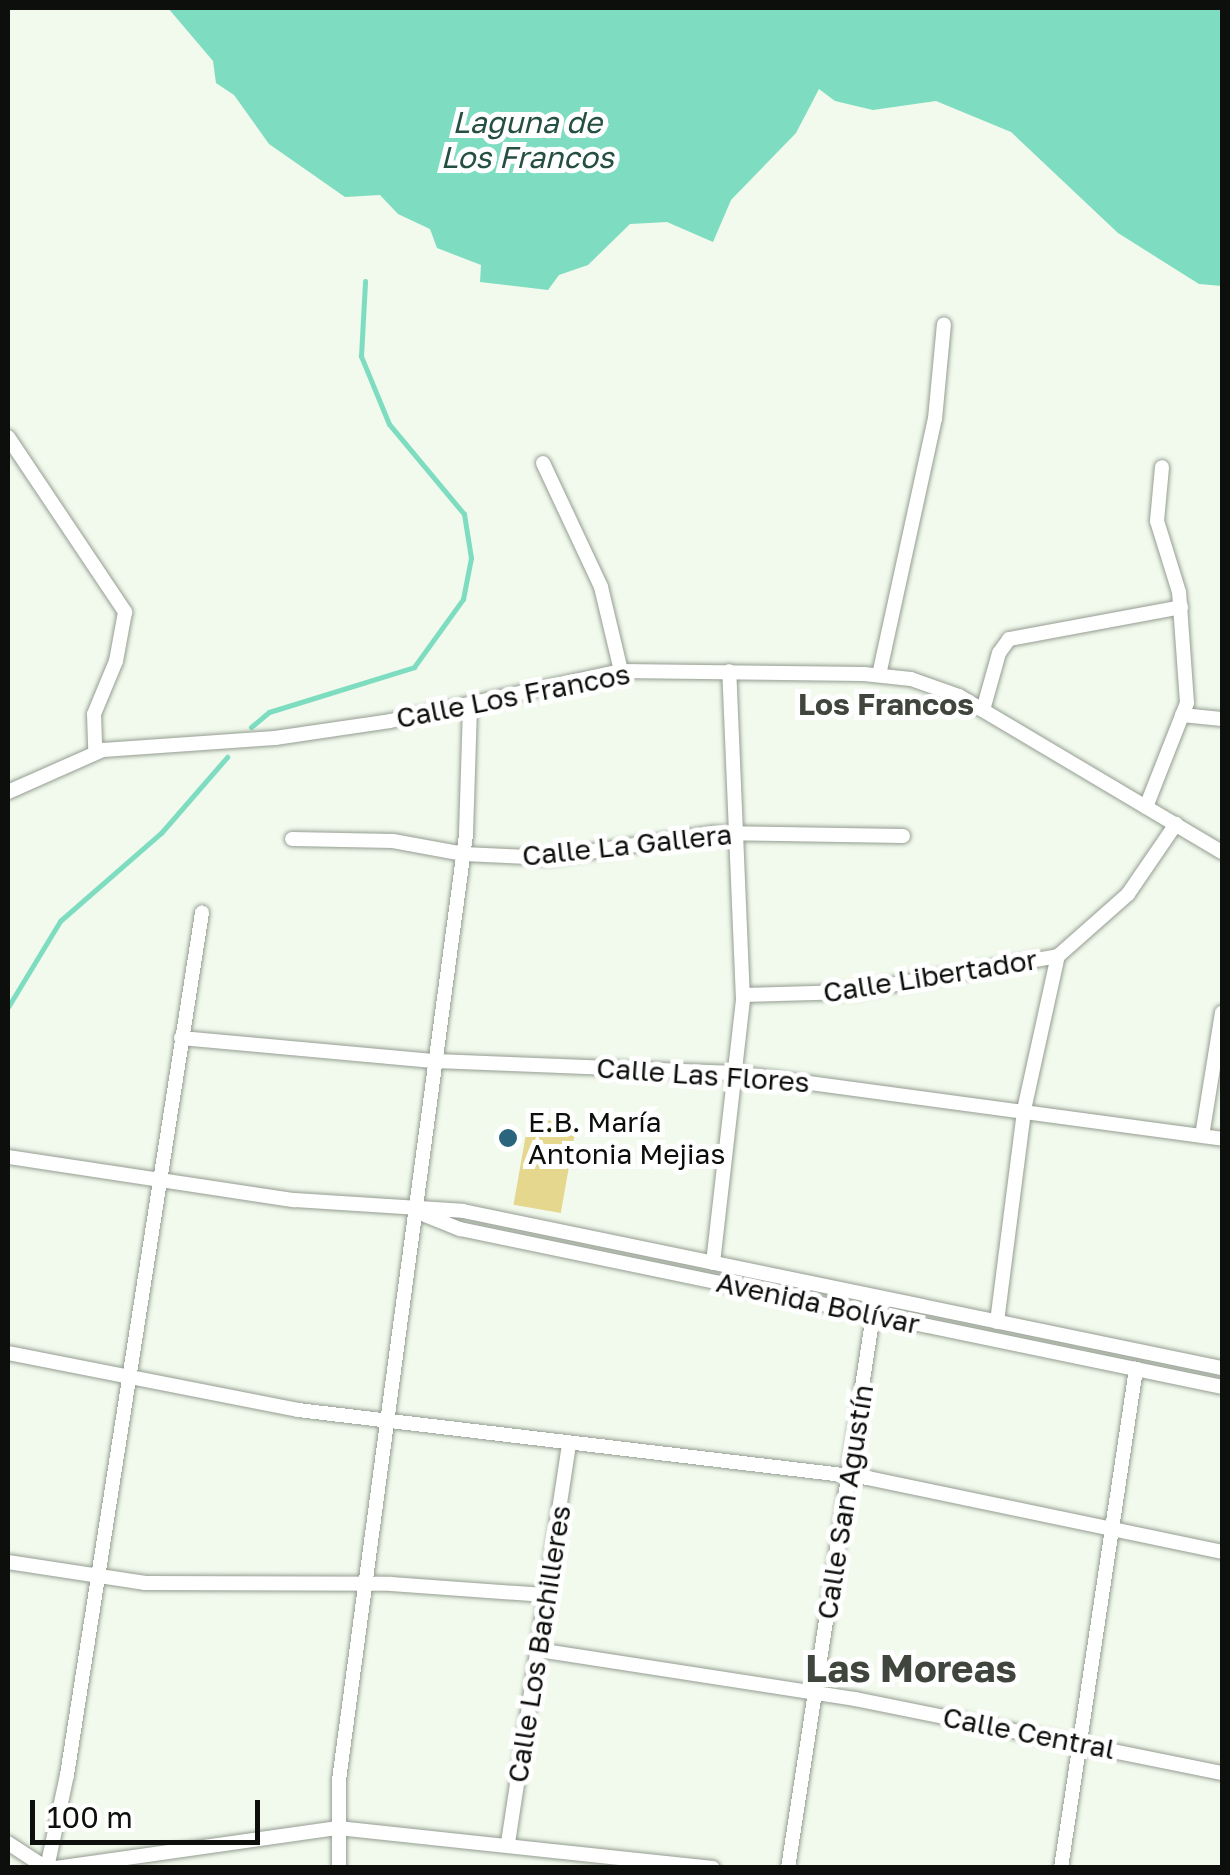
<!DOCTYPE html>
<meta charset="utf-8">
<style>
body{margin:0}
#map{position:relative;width:1230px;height:1875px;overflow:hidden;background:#f1faed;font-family:"Golos Text",sans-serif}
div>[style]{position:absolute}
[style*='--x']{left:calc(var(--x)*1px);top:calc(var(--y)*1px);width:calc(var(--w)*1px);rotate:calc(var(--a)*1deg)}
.green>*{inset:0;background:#e6d78e;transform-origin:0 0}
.water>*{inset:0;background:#7eddc0}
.stream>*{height:5px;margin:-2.5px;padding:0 2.5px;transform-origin:2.5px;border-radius:2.5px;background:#7eddc0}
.roads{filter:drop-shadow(0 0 2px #959d92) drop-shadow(0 0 2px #959d92)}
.minor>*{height:14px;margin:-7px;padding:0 7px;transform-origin:7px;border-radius:7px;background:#fff}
.dots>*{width:28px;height:28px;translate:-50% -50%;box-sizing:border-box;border:5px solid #fff;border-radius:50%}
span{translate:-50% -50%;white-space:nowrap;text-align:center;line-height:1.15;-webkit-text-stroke:10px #fff;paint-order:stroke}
.street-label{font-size:28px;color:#0c0f0b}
.poi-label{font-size:28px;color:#0c0f0b}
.left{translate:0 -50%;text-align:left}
.water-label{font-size:30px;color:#254f43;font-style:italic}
.neighbourhood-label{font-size:30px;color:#40463d;font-weight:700}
.district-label{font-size:38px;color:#40463d;font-weight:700}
.frame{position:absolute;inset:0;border:10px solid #0c0f0b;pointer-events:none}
.scale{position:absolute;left:30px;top:1800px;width:230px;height:45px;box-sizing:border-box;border:5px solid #0c0f0b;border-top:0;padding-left:12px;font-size:30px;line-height:35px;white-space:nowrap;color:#0c0f0b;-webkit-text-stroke:8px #fff;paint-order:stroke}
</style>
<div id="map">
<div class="green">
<i style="left:529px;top:1117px;width:48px;height:89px;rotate:10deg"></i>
</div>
<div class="water">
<i style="clip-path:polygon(168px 8px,1222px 8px,1222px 286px,1199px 284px,1118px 233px,1011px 132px,936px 101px,873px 110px,835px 101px,819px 89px,796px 133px,731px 200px,713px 242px,667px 222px,630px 224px,588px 265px,559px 275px,548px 290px,480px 282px,481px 265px,437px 248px,430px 229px,398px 214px,380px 195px,345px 197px,269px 144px,234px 95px,216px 83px,213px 61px)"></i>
</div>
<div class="stream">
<i style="--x:251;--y:727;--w:23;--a:-40"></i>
<i style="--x:269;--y:712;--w:152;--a:-17.2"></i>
<i style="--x:414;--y:667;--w:84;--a:-54.2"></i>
<i style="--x:463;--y:599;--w:42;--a:-79"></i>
<i style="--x:471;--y:558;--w:45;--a:-99"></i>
<i style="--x:464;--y:514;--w:117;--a:-129.8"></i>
<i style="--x:389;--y:424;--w:74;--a:-112.4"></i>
<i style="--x:361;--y:356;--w:75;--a:-86.9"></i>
<i style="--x:8;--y:1007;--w:100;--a:-58.8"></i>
<i style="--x:60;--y:921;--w:134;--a:-41.1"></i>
<i style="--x:161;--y:833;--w:101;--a:-49"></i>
</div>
<div class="roads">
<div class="minor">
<i style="--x:8;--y:437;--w:211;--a:56.2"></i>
<i style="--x:125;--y:612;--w:50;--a:100.4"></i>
<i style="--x:116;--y:661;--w:57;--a:112.5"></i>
<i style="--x:94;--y:714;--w:38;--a:88"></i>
<i style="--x:543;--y:463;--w:137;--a:64.9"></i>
<i style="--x:601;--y:587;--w:86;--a:76.6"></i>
<i style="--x:879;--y:675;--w:262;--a:-77.7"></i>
<i style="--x:935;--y:419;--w:95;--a:-84.6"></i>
<i style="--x:983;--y:710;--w:59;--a:-74.3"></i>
<i style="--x:999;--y:653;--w:17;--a:-54"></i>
<i style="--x:1009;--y:639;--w:175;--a:-10.5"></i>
<i style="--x:1182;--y:715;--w:40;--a:5.7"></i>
<i style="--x:8;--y:792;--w:104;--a:-23.9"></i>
<i style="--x:103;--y:750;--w:172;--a:-4"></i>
<i style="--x:275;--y:738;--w:116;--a:-8.4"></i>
<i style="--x:390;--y:721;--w:236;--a:-12.2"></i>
<i style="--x:621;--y:671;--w:243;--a:0.7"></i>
<i style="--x:864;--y:674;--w:47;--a:6.1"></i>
<i style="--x:911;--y:679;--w:51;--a:19.5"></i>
<i style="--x:959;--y:696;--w:306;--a:30.7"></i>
<i style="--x:1146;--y:807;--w:112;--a:-68.5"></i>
<i style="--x:1187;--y:703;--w:111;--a:-94.1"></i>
<i style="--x:1179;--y:592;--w:74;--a:-107.2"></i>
<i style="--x:1157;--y:521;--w:54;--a:-84.7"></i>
<i style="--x:292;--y:839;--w:101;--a:1.1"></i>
<i style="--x:393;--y:841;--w:72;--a:10.4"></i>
<i style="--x:464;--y:854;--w:85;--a:2.7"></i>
<i style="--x:549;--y:858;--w:167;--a:-8.6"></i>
<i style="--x:714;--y:833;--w:189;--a:0.9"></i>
<i style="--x:743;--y:995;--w:107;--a:-1.6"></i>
<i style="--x:850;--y:992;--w:211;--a:-9.8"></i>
<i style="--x:1058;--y:956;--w:94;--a:-41.5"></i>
<i style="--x:1128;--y:894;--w:85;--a:-55.6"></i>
<i style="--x:181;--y:1038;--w:256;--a:5.2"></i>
<i style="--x:436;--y:1061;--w:300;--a:2.3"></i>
<i style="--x:736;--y:1073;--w:490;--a:7.7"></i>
<i style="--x:1202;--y:1136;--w:125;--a:-80.8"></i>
<i style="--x:8;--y:1157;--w:289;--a:8.6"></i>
<i style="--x:294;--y:1200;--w:169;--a:3.7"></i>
<i style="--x:463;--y:1211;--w:775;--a:11.69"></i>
<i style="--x:425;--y:1215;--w:38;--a:22"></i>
<i style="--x:460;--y:1229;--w:778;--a:11.71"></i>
<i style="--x:713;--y:1263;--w:265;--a:-83.5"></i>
<i style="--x:743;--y:1000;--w:329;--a:-92.4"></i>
<i style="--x:997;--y:1322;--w:214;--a:-82.7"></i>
<i style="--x:1024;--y:1110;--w:158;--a:-77.6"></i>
<i style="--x:8;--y:1353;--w:296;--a:11.1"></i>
<i style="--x:298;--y:1410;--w:574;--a:6.8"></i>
<i style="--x:868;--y:1478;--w:362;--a:11.8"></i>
<i style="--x:8;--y:1562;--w:139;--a:8.7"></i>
<i style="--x:145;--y:1583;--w:246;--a:0.2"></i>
<i style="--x:391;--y:1584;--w:155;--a:4.1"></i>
<i style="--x:538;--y:1650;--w:321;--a:8.8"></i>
<i style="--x:855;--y:1699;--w:374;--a:11.4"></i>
<i style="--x:8;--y:1843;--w:45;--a:33.3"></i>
<i style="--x:508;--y:1843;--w:404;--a:-81.3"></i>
<i style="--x:47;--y:1868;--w:95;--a:-77.9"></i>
<i style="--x:67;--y:1775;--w:873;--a:-81.1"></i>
<i style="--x:56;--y:1868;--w:285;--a:-8.1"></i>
<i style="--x:338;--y:1828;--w:377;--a:6.1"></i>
<i style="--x:339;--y:1868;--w:88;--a:-90"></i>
<i style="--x:339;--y:1780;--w:954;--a:-82.35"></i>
<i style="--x:466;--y:834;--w:128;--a:-88.2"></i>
<i style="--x:788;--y:1868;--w:559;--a:-81.26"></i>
<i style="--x:1061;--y:1868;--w:505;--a:-81.45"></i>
</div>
</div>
<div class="dots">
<i style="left:508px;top:1138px;background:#2a657d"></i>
</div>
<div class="street-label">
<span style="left:513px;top:696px;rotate:-11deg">Calle Los Francos</span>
<span style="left:627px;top:845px;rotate:-6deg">Calle La Gallera</span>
<span style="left:930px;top:976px;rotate:-9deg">Calle Libertador</span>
<span style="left:703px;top:1075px;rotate:4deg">Calle Las Flores</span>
<span style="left:818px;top:1303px;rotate:12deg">Avenida Bolívar</span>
<span style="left:845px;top:1502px;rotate:-81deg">Calle San Agustín</span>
<span style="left:539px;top:1644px;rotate:-81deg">Calle Los Bachilleres</span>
<span style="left:1029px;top:1733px;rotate:11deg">Calle Central</span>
</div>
<div class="poi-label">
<span class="left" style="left:528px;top:1138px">E.B. María<br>Antonia Mejias</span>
</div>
<div class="water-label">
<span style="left:527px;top:139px">Laguna de<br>Los Francos</span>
</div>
<div class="neighbourhood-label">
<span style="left:886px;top:704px">Los Francos</span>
</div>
<div class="district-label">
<span style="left:911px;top:1668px">Las Moreas</span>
</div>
<div class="frame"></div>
<div class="scale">100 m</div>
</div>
